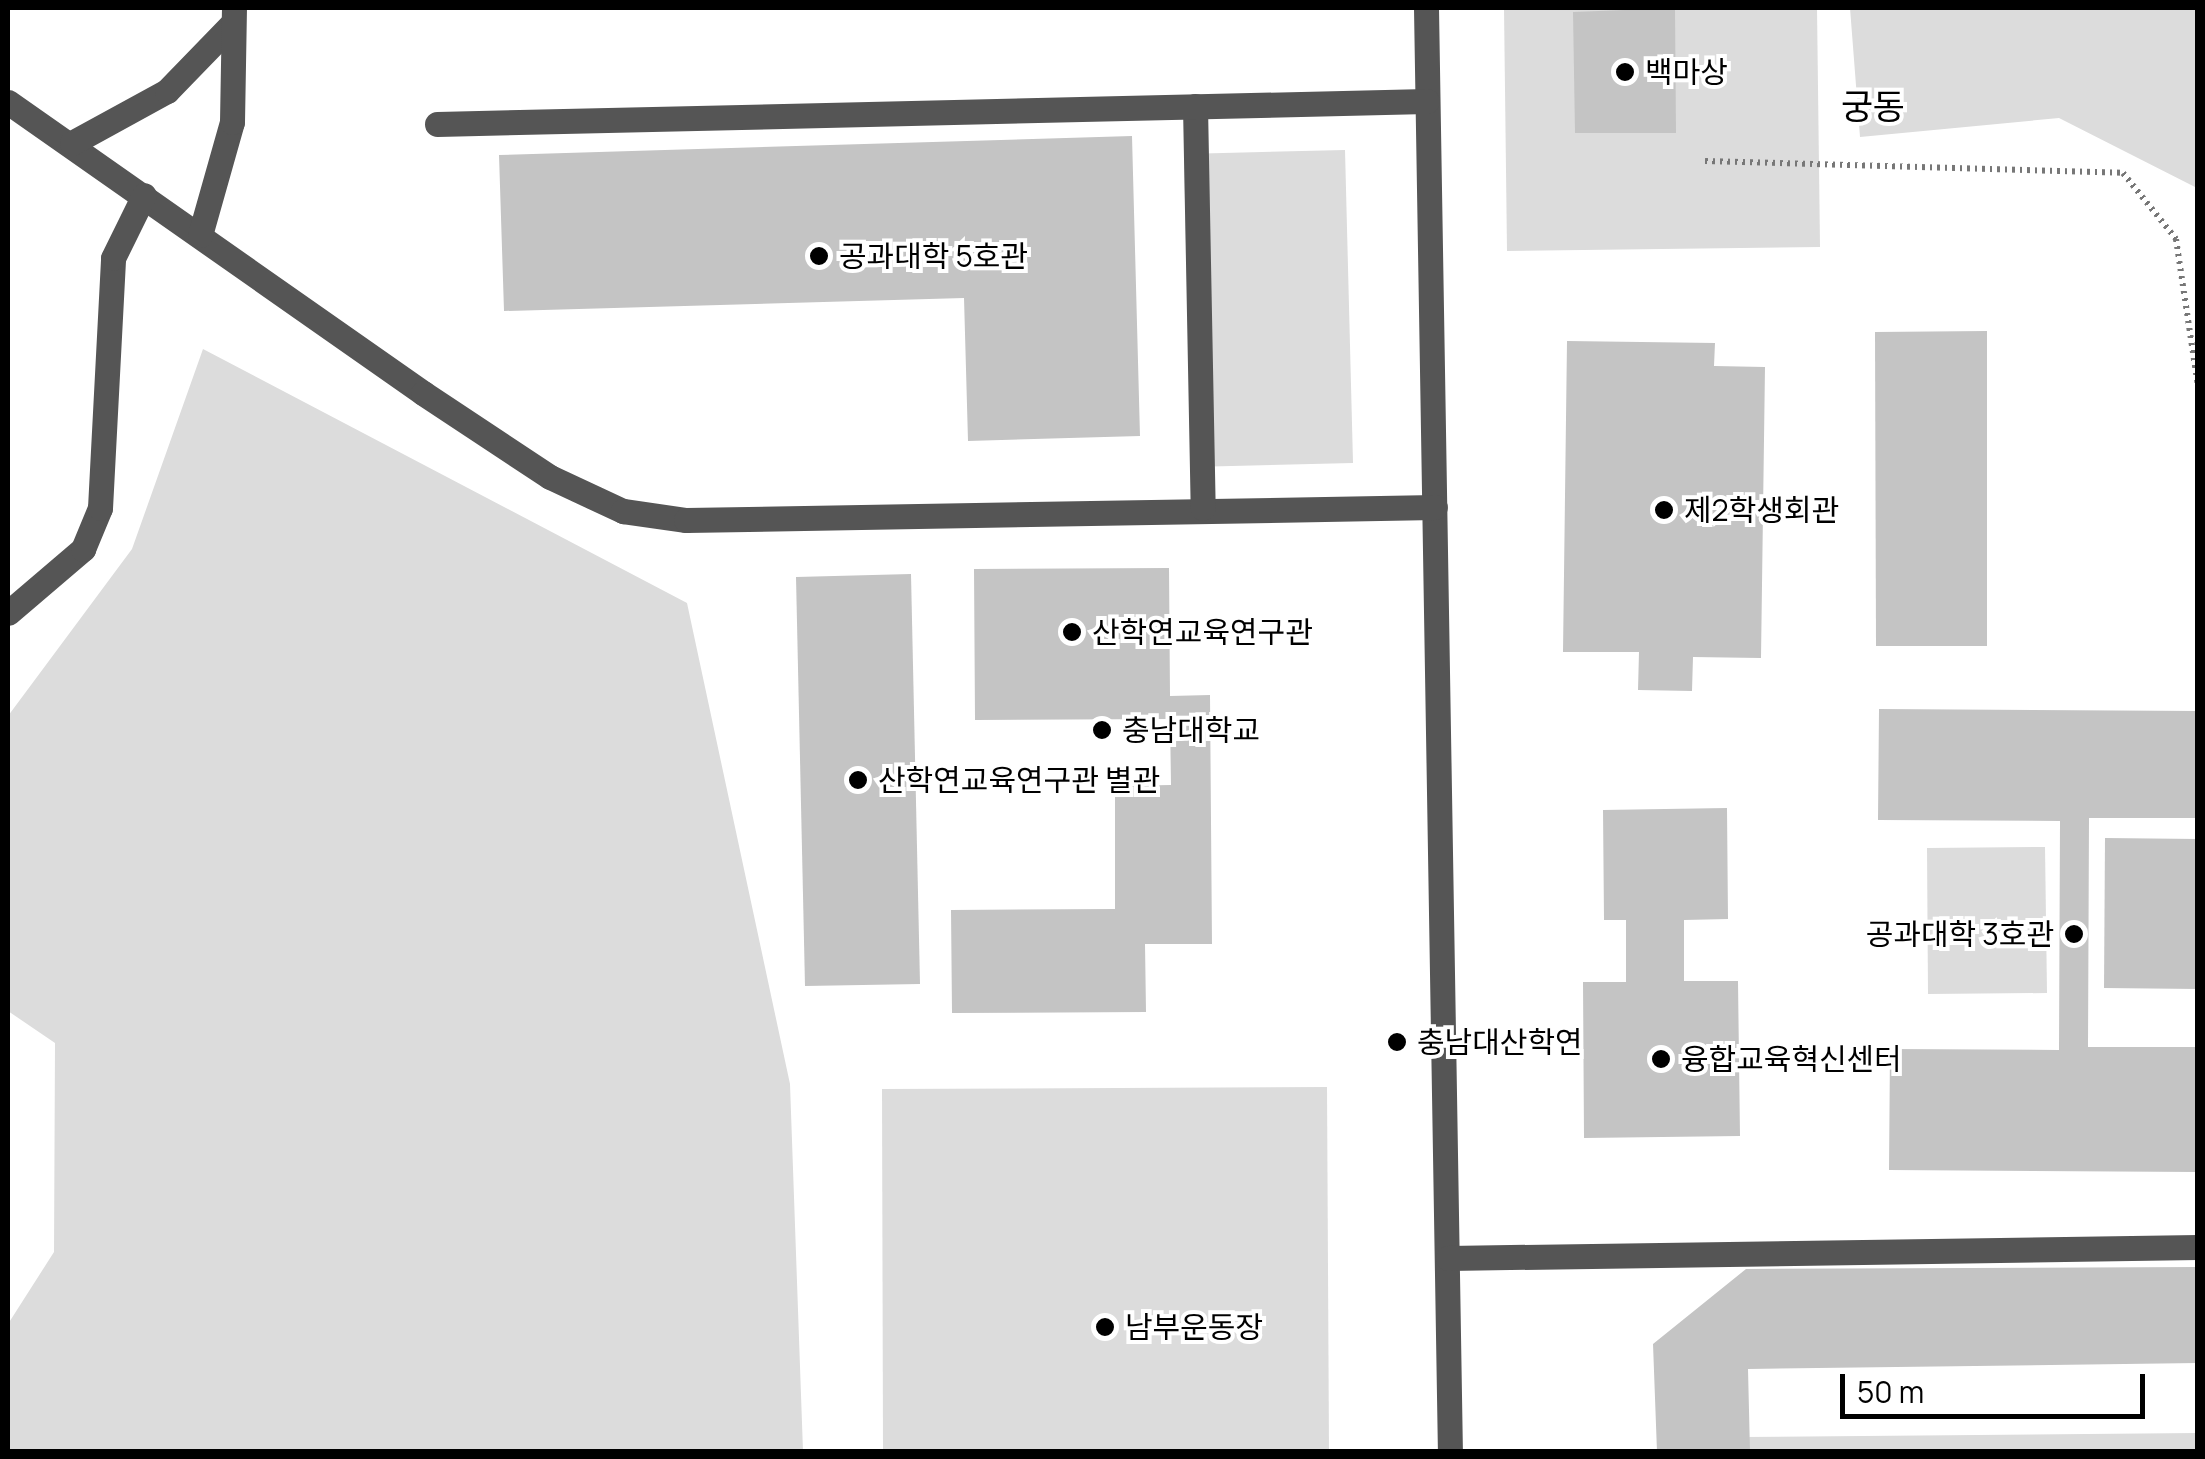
<!DOCTYPE html>
<meta charset="utf-8">
<style>
body{margin:0}
#map{position:relative;width:2205px;height:1459px;overflow:hidden;background:#fff;font-family:Manrope,"Noto Sans KR",sans-serif}
div>[style]{position:absolute}
.green>*{inset:0;background:#dcdcdc}
.building>*{inset:0;background:#c4c4c4}
.path>*{height:6px;margin-top:-3px;transform-origin:0;background:repeating-linear-gradient(90deg,#777 0 2.5px,transparent 0 7.5px)}
.minor>*{height:25px;margin:-12.5px;padding:0 12.5px;transform-origin:12.5px;border-radius:12.5px;background:#555}
.dots>*{width:28px;height:28px;translate:-50% -50%;box-sizing:border-box;border:5px solid #fff;border-radius:50%}
span{translate:-50% -50%;white-space:nowrap;text-align:center;line-height:1.15;-webkit-text-stroke:8px #fff;paint-order:stroke}
.poi-label{font-size:30px;color:#000}
.left{translate:0 -50%;text-align:left}
.right{translate:-100% -50%;text-align:right}
.quarter-label{font-size:35px;color:#000}
.frame{position:absolute;inset:0;border:10px solid #000;pointer-events:none}
.scale{position:absolute;left:1840px;top:1374px;width:305px;height:45px;box-sizing:border-box;border:5px solid #000;border-top:0;padding-left:12px;font-size:30px;line-height:35px;white-space:nowrap;color:#000;-webkit-text-stroke:8px #fff;paint-order:stroke}
</style>
<div id="map">
<div class="green">
<i style="clip-path:polygon(1504px 8px,1817px 8px,1820px 247px,1507px 251px)"></i>
<i style="clip-path:polygon(1850px 8px,2197px 8px,2197px 188px,2059px 118px,1860px 137px)"></i>
<i style="clip-path:polygon(1345px 150px,1353px 463px,1191px 467px,1184px 154px)"></i>
<i style="clip-path:polygon(203px 349px,687px 603px,790px 1084px,803px 1451px,8px 1451px,8px 1324px,54px 1252px,55px 1043px,8px 1011px,8px 716px,132px 549px)"></i>
<i style="clip-path:polygon(2045px 847px,2047px 993px,1928px 994px,1927px 848px)"></i>
<i style="clip-path:polygon(1327px 1087px,1329px 1451px,883px 1451px,882px 1089px)"></i>
<i style="clip-path:polygon(2197px 1433px,2198px 1451px,1743px 1452px,1743px 1437px)"></i>
</div>
<div class="building">
<i style="clip-path:polygon(1675px 8px,1676px 133px,1575px 133px,1573px 12px)"></i>
<i style="clip-path:polygon(1132px 136px,1140px 436px,968px 441px,964px 298px,504px 311px,499px 155px)"></i>
<i style="clip-path:polygon(1987px 331px,1987px 646px,1876px 646px,1875px 332px)"></i>
<i style="clip-path:polygon(1567px 341px,1715px 343px,1714px 366px,1765px 367px,1761px 658px,1693px 657px,1692px 691px,1638px 690px,1639px 652px,1563px 652px)"></i>
<i style="clip-path:polygon(1169px 568px,1170px 696px,1210px 695px,1212px 944px,1145px 944px,1146px 1012px,952px 1013px,951px 910px,1115px 909px,1115px 786px,1171px 785px,1170px 719px,975px 720px,974px 569px)"></i>
<i style="clip-path:polygon(911px 574px,920px 984px,805px 986px,796px 577px)"></i>
<i style="clip-path:polygon(1879px 709px,2198px 711px,2198px 818px,2089px 818px,2088px 1047px,2198px 1047px,2198px 1172px,1889px 1170px,1890px 1049px,2059px 1050px,2060px 821px,1878px 820px)"></i>
<i style="clip-path:polygon(1727px 808px,1728px 919px,1684px 920px,1684px 981px,1738px 981px,1740px 1136px,1584px 1138px,1583px 982px,1626px 982px,1626px 920px,1604px 920px,1603px 810px)"></i>
<i style="clip-path:polygon(2105px 838px,2198px 839px,2198px 989px,2104px 988px)"></i>
<i style="clip-path:polygon(2198px 1267px,2198px 1363px,1748px 1369px,1750px 1452px,1657px 1452px,1653px 1344px,1746px 1269px)"></i>
</div>
<div class="path">
<i style="left:1705px;top:161px;width:418px;rotate:1.6deg"></i>
<i style="left:2123px;top:173px;width:85px;rotate:51.2deg"></i>
<i style="left:2176px;top:239px;width:150px;rotate:81.5deg"></i>
</div>
<div class="minor">
<i style="left:1426px;top:8px;width:1444px;rotate:89.05deg"></i>
<i style="left:8px;top:102px;width:507px;rotate:35.04deg"></i>
<i style="left:423px;top:393px;width:152px;rotate:33.5deg"></i>
<i style="left:550px;top:477px;width:81px;rotate:25deg"></i>
<i style="left:623px;top:511px;width:64px;rotate:8.1deg"></i>
<i style="left:686px;top:520px;width:749px;rotate:-0.99deg"></i>
<i style="left:1195px;top:106px;width:402px;rotate:88.9deg"></i>
<i style="left:437px;top:124px;width:990px;rotate:-1.33deg"></i>
<i style="left:72px;top:143px;width:108px;rotate:-28.7deg"></i>
<i style="left:167px;top:91px;width:93px;rotate:-45.9deg"></i>
<i style="left:200px;top:235px;width:117px;rotate:-74.2deg"></i>
<i style="left:232px;top:122px;width:114px;rotate:-89deg"></i>
<i style="left:8px;top:613px;width:99px;rotate:-40.5deg"></i>
<i style="left:83px;top:549px;width:44px;rotate:-67.5deg"></i>
<i style="left:100px;top:508px;width:250px;rotate:-87deg"></i>
<i style="left:113px;top:258px;width:70px;rotate:-63.8deg"></i>
<i style="left:1448px;top:1258px;width:750px;rotate:-0.84deg"></i>
</div>
<div class="dots">
<i style="left:1625px;top:72px;background:#000"></i>
<i style="left:819px;top:256px;background:#000"></i>
<i style="left:1664px;top:510px;background:#000"></i>
<i style="left:1072px;top:632px;background:#000"></i>
<i style="left:1102px;top:730px;background:#000"></i>
<i style="left:858px;top:780px;background:#000"></i>
<i style="left:2074px;top:934px;background:#000"></i>
<i style="left:1397px;top:1042px;background:#000"></i>
<i style="left:1661px;top:1059px;background:#000"></i>
<i style="left:1105px;top:1327px;background:#000"></i>
</div>
<div class="poi-label">
<span class="left" style="left:1645px;top:72px">백마상</span>
<span class="left" style="left:839px;top:256px">공과대학 5호관</span>
<span class="left" style="left:1684px;top:510px">제2학생회관</span>
<span class="left" style="left:1092px;top:632px">산학연교육연구관</span>
<span class="left" style="left:1122px;top:730px">충남대학교</span>
<span class="left" style="left:878px;top:780px">산학연교육연구관 별관</span>
<span class="right" style="left:2054px;top:934px">공과대학 3호관</span>
<span class="left" style="left:1417px;top:1042px">충남대산학연</span>
<span class="left" style="left:1681px;top:1059px">융합교육혁신센터</span>
<span class="left" style="left:1125px;top:1327px">남부운동장</span>
</div>
<div class="quarter-label">
<span style="left:1873px;top:106px">궁동</span>
</div>
<div class="frame"></div>
<div class="scale">50 m</div>
</div>
